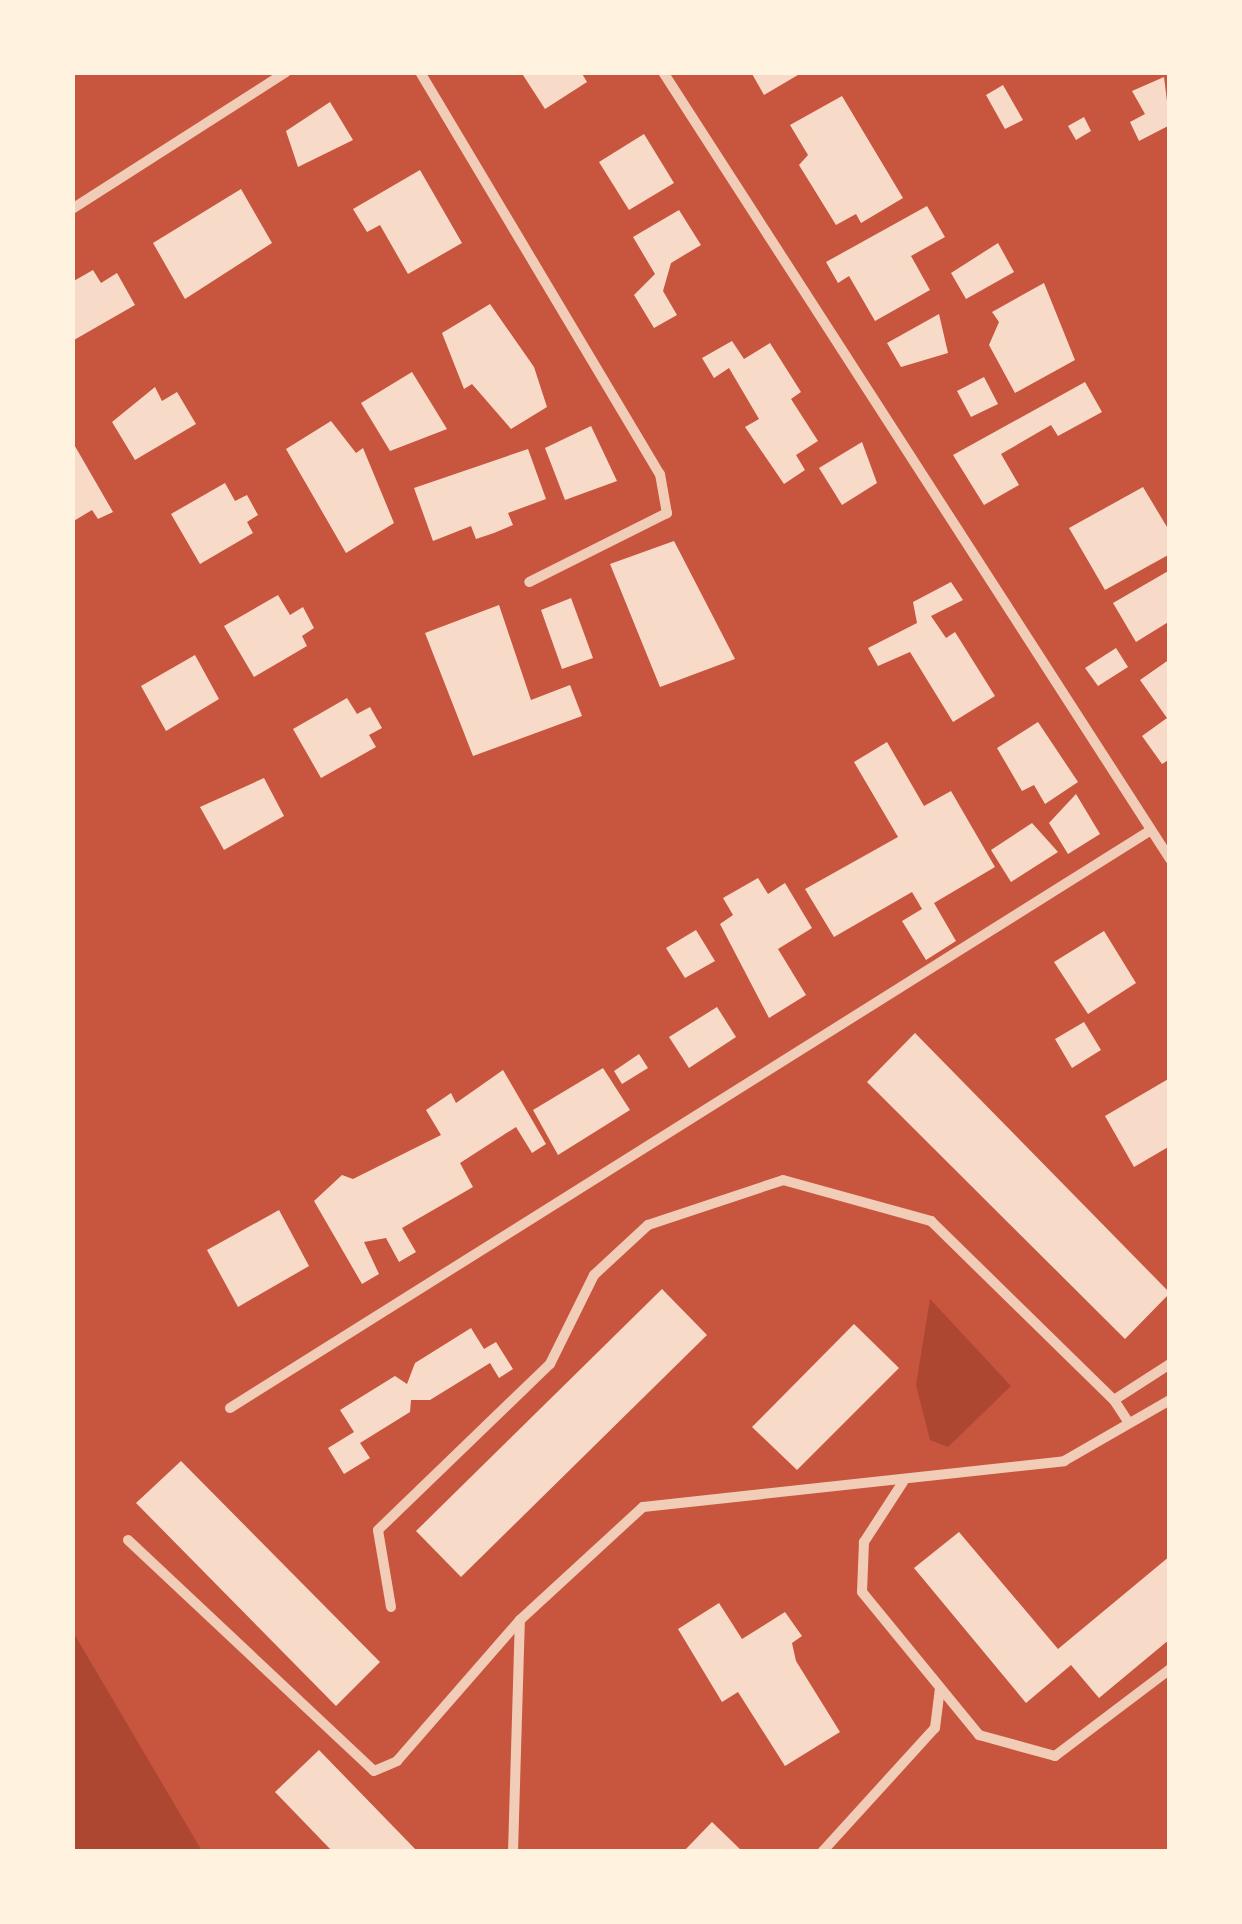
<!DOCTYPE html>
<style>
body{margin:0}
#map{position:relative;width:1242px;height:1924px;overflow:hidden;background:#c8553d;font-family:"Alegreya Sans",sans-serif}
div>[style]{position:absolute}
.green>*{inset:0;background:#ae4732}
.building>*{inset:0;background:#f7dbc8}
.minor>*{height:10px;margin:-5px;padding:0 5px;transform-origin:5px;border-radius:5px;background:#f1ccb7}
span{translate:-50% -50%;white-space:nowrap;text-align:center;line-height:1.15;-webkit-text-stroke:8px #fff3e0;paint-order:stroke}
.frame{position:absolute;inset:0;border:75px solid #fff3e0;pointer-events:none}
</style>
<div id="map">
<div class="green">
<i style="clip-path:polygon(930px 1299px,1011px 1386px,948px 1447px,930px 1440px,916px 1385px)"></i>
<i style="clip-path:polygon(73px 1632px,202px 1851px,73px 1851px)"></i>
</div>
<div class="building">
<i style="clip-path:polygon(521px 72px,581px 72px,587px 82px,545px 109px)"></i>
<i style="clip-path:polygon(751px 72px,803px 72px,764px 95px)"></i>
<i style="clip-path:polygon(1164px 77px,1170px 125px,1139px 141px,1130px 122px,1145px 114px,1132px 91px)"></i>
<i style="clip-path:polygon(1003px 85px,1023px 120px,1005px 129px,986px 95px)"></i>
<i style="clip-path:polygon(842px 96px,903px 198px,861px 223px,856px 214px,836px 225px,799px 165px,808px 155px,790px 125px)"></i>
<i style="clip-path:polygon(330px 102px,353px 140px,298px 167px,286px 131px)"></i>
<i style="clip-path:polygon(1084px 117px,1091px 131px,1076px 140px,1068px 126px)"></i>
<i style="clip-path:polygon(644px 134px,674px 183px,629px 210px,599px 162px)"></i>
<i style="clip-path:polygon(420px 170px,462px 243px,408px 274px,380px 225px,367px 232px,353px 209px)"></i>
<i style="clip-path:polygon(241px 189px,272px 243px,185px 299px,153px 243px)"></i>
<i style="clip-path:polygon(927px 206px,945px 237px,911px 256px,930px 290px,875px 321px,849px 276px,838px 283px,826px 262px)"></i>
<i style="clip-path:polygon(679px 210px,701px 245px,671px 263px,663px 291px,677px 315px,654px 328px,634px 295px,655px 274px,633px 237px)"></i>
<i style="clip-path:polygon(998px 243px,1014px 272px,966px 299px,951px 273px)"></i>
<i style="clip-path:polygon(93px 270px,101px 283px,117px 273px,135px 305px,74px 340px,72px 282px)"></i>
<i style="clip-path:polygon(1044px 283px,1075px 360px,1015px 393px,989px 345px,999px 322px,992px 312px)"></i>
<i style="clip-path:polygon(490px 304px,534px 367px,547px 407px,511px 429px,472px 384px,464px 389px,442px 333px)"></i>
<i style="clip-path:polygon(939px 314px,948px 353px,901px 367px,887px 343px)"></i>
<i style="clip-path:polygon(732px 341px,744px 359px,770px 343px,801px 392px,791px 399px,818px 441px,796px 455px,805px 470px,784px 484px,745px 427px,759px 419px,729px 368px,714px 378px,702px 358px)"></i>
<i style="clip-path:polygon(412px 372px,447px 429px,390px 451px,361px 403px)"></i>
<i style="clip-path:polygon(984px 377px,998px 404px,971px 417px,957px 391px)"></i>
<i style="clip-path:polygon(1085px 382px,1102px 412px,1058px 436px,1051px 425px,1001px 454px,1019px 485px,984px 505px,953px 455px)"></i>
<i style="clip-path:polygon(155px 387px,162px 401px,177px 392px,196px 424px,135px 460px,112px 422px)"></i>
<i style="clip-path:polygon(331px 421px,356px 453px,363px 448px,394px 523px,346px 553px,286px 449px)"></i>
<i style="clip-path:polygon(591px 426px,617px 481px,565px 500px,545px 448px)"></i>
<i style="clip-path:polygon(72px 441px,113px 512px,98px 519px,92px 510px,72px 522px)"></i>
<i style="clip-path:polygon(862px 442px,877px 483px,842px 505px,819px 468px)"></i>
<i style="clip-path:polygon(528px 449px,546px 499px,508px 513px,513px 525px,494px 533px,476px 539px,471px 526px,433px 541px,414px 488px)"></i>
<i style="clip-path:polygon(225px 483px,235px 501px,247px 495px,258px 515px,247px 522px,253px 533px,200px 564px,171px 514px)"></i>
<i style="clip-path:polygon(1143px 487px,1170px 532px,1170px 554px,1105px 590px,1069px 528px)"></i>
<i style="clip-path:polygon(674px 541px,735px 659px,660px 687px,610px 564px)"></i>
<i style="clip-path:polygon(1170px 570px,1170px 621px,1136px 642px,1113px 603px)"></i>
<i style="clip-path:polygon(951px 582px,963px 600px,931px 616px,946px 638px,955px 632px,995px 696px,953px 722px,910px 652px,878px 666px,868px 648px,917px 623px,913px 602px)"></i>
<i style="clip-path:polygon(278px 595px,290px 615px,303px 607px,314px 628px,302px 636px,307px 646px,254px 677px,224px 626px)"></i>
<i style="clip-path:polygon(571px 598px,593px 658px,562px 669px,541px 610px)"></i>
<i style="clip-path:polygon(499px 605px,531px 700px,570px 685px,582px 716px,473px 756px,425px 633px)"></i>
<i style="clip-path:polygon(1116px 648px,1128px 667px,1098px 686px,1085px 668px)"></i>
<i style="clip-path:polygon(195px 655px,219px 699px,166px 731px,141px 686px)"></i>
<i style="clip-path:polygon(1170px 659px,1170px 759px,1162px 764px,1142px 736px,1167px 718px,1140px 680px)"></i>
<i style="clip-path:polygon(347px 698px,357px 714px,370px 707px,382px 728px,369px 735px,376px 747px,321px 778px,293px 729px)"></i>
<i style="clip-path:polygon(1038px 722px,1078px 782px,1045px 804px,1034px 785px,1022px 791px,997px 748px)"></i>
<i style="clip-path:polygon(887px 742px,924px 806px,951px 791px,995px 867px,934px 903px,956px 941px,926px 960px,902px 921px,922px 909px,912px 892px,834px 937px,805px 889px,898px 837px,854px 762px)"></i>
<i style="clip-path:polygon(264px 778px,284px 816px,224px 850px,200px 807px)"></i>
<i style="clip-path:polygon(1076px 794px,1100px 834px,1068px 854px,1049px 823px)"></i>
<i style="clip-path:polygon(1032px 823px,1058px 852px,1011px 882px,991px 850px)"></i>
<i style="clip-path:polygon(758px 878px,768px 894px,785px 883px,812px 928px,778px 949px,806px 995px,769px 1018px,720px 924px,733px 915px,723px 898px)"></i>
<i style="clip-path:polygon(696px 930px,715px 961px,685px 978px,666px 948px)"></i>
<i style="clip-path:polygon(1104px 931px,1136px 983px,1088px 1014px,1054px 962px)"></i>
<i style="clip-path:polygon(717px 1007px,736px 1037px,689px 1068px,669px 1037px)"></i>
<i style="clip-path:polygon(1084px 1022px,1101px 1050px,1072px 1068px,1055px 1039px)"></i>
<i style="clip-path:polygon(915px 1033px,1170px 1293px,1125px 1339px,867px 1082px)"></i>
<i style="clip-path:polygon(639px 1054px,648px 1068px,622px 1084px,614px 1071px)"></i>
<i style="clip-path:polygon(603px 1068px,630px 1110px,558px 1155px,533px 1110px)"></i>
<i style="clip-path:polygon(503px 1070px,546px 1144px,532px 1153px,516px 1127px,460px 1163px,473px 1187px,402px 1228px,416px 1252px,399px 1262px,386px 1238px,364px 1242px,379px 1274px,362px 1284px,314px 1201px,342px 1175px,353px 1179px,441px 1135px,426px 1110px,451px 1093px,456px 1103px)"></i>
<i style="clip-path:polygon(1170px 1078px,1170px 1146px,1134px 1167px,1105px 1116px)"></i>
<i style="clip-path:polygon(279px 1210px,309px 1266px,238px 1307px,207px 1250px)"></i>
<i style="clip-path:polygon(662px 1289px,707px 1335px,461px 1577px,416px 1531px)"></i>
<i style="clip-path:polygon(854px 1324px,899px 1368px,797px 1470px,752px 1427px)"></i>
<i style="clip-path:polygon(471px 1328px,484px 1349px,496px 1342px,513px 1369px,499px 1378px,490px 1363px,430px 1400px,411px 1400px,410px 1412px,360px 1443px,370px 1458px,344px 1474px,328px 1448px,354px 1432px,340px 1410px,395px 1376px,407px 1384px,415px 1363px)"></i>
<i style="clip-path:polygon(181px 1461px,380px 1662px,336px 1706px,136px 1503px)"></i>
<i style="clip-path:polygon(959px 1532px,1058px 1649px,1170px 1556px,1170px 1639px,1099px 1698px,1071px 1665px,1026px 1703px,914px 1568px)"></i>
<i style="clip-path:polygon(719px 1603px,742px 1639px,785px 1612px,802px 1636px,792px 1643px,796px 1661px,840px 1732px,785px 1766px,738px 1692px,722px 1702px,678px 1629px)"></i>
<i style="clip-path:polygon(319px 1750px,418px 1852px,333px 1852px,275px 1792px)"></i>
<i style="clip-path:polygon(712px 1822px,743px 1852px,683px 1852px)"></i>
</div>
<div class="minor">
<i style="left:420px;top:72px;width:468px;rotate:59.2deg"></i>
<i style="left:660px;top:474px;width:40px;rotate:80deg"></i>
<i style="left:667px;top:513px;width:154px;rotate:153.4deg"></i>
<i style="left:663px;top:72px;width:936px;rotate:57.21deg"></i>
<i style="left:72px;top:209px;width:254px;rotate:-32.6deg"></i>
<i style="left:1114px;top:1400px;width:27px;rotate:57deg"></i>
<i style="left:230px;top:1408px;width:1087px;rotate:-32.11deg"></i>
<i style="left:903px;top:1482px;width:72px;rotate:123deg"></i>
<i style="left:864px;top:1542px;width:50px;rotate:92.3deg"></i>
<i style="left:862px;top:1592px;width:185px;rotate:50.7deg"></i>
<i style="left:979px;top:1735px;width:79px;rotate:15.4deg"></i>
<i style="left:1055px;top:1756px;width:144px;rotate:-37.1deg"></i>
<i style="left:128px;top:1540px;width:337px;rotate:43.2deg"></i>
<i style="left:374px;top:1771px;width:25px;rotate:-23deg"></i>
<i style="left:397px;top:1761px;width:186px;rotate:-48.9deg"></i>
<i style="left:391px;top:1607px;width:78px;rotate:-99.6deg"></i>
<i style="left:378px;top:1530px;width:239px;rotate:-44deg"></i>
<i style="left:550px;top:1364px;width:99px;rotate:-63.7deg"></i>
<i style="left:594px;top:1275px;width:74px;rotate:-42.8deg"></i>
<i style="left:648px;top:1225px;width:142px;rotate:-18.4deg"></i>
<i style="left:783px;top:1180px;width:154px;rotate:15.5deg"></i>
<i style="left:931px;top:1221px;width:256px;rotate:44.4deg"></i>
<i style="left:1114px;top:1400px;width:67px;rotate:-32.7deg"></i>
<i style="left:513px;top:1852px;width:232px;rotate:-88.3deg"></i>
<i style="left:520px;top:1620px;width:167px;rotate:-42.6deg"></i>
<i style="left:643px;top:1507px;width:424px;rotate:-6.2deg"></i>
<i style="left:1064px;top:1461px;width:122px;rotate:-29.9deg"></i>
<i style="left:822px;top:1852px;width:168px;rotate:-47.7deg"></i>
<i style="left:935px;top:1728px;width:40px;rotate:-82.9deg"></i>
</div>
<div class="frame"></div>
</div>
